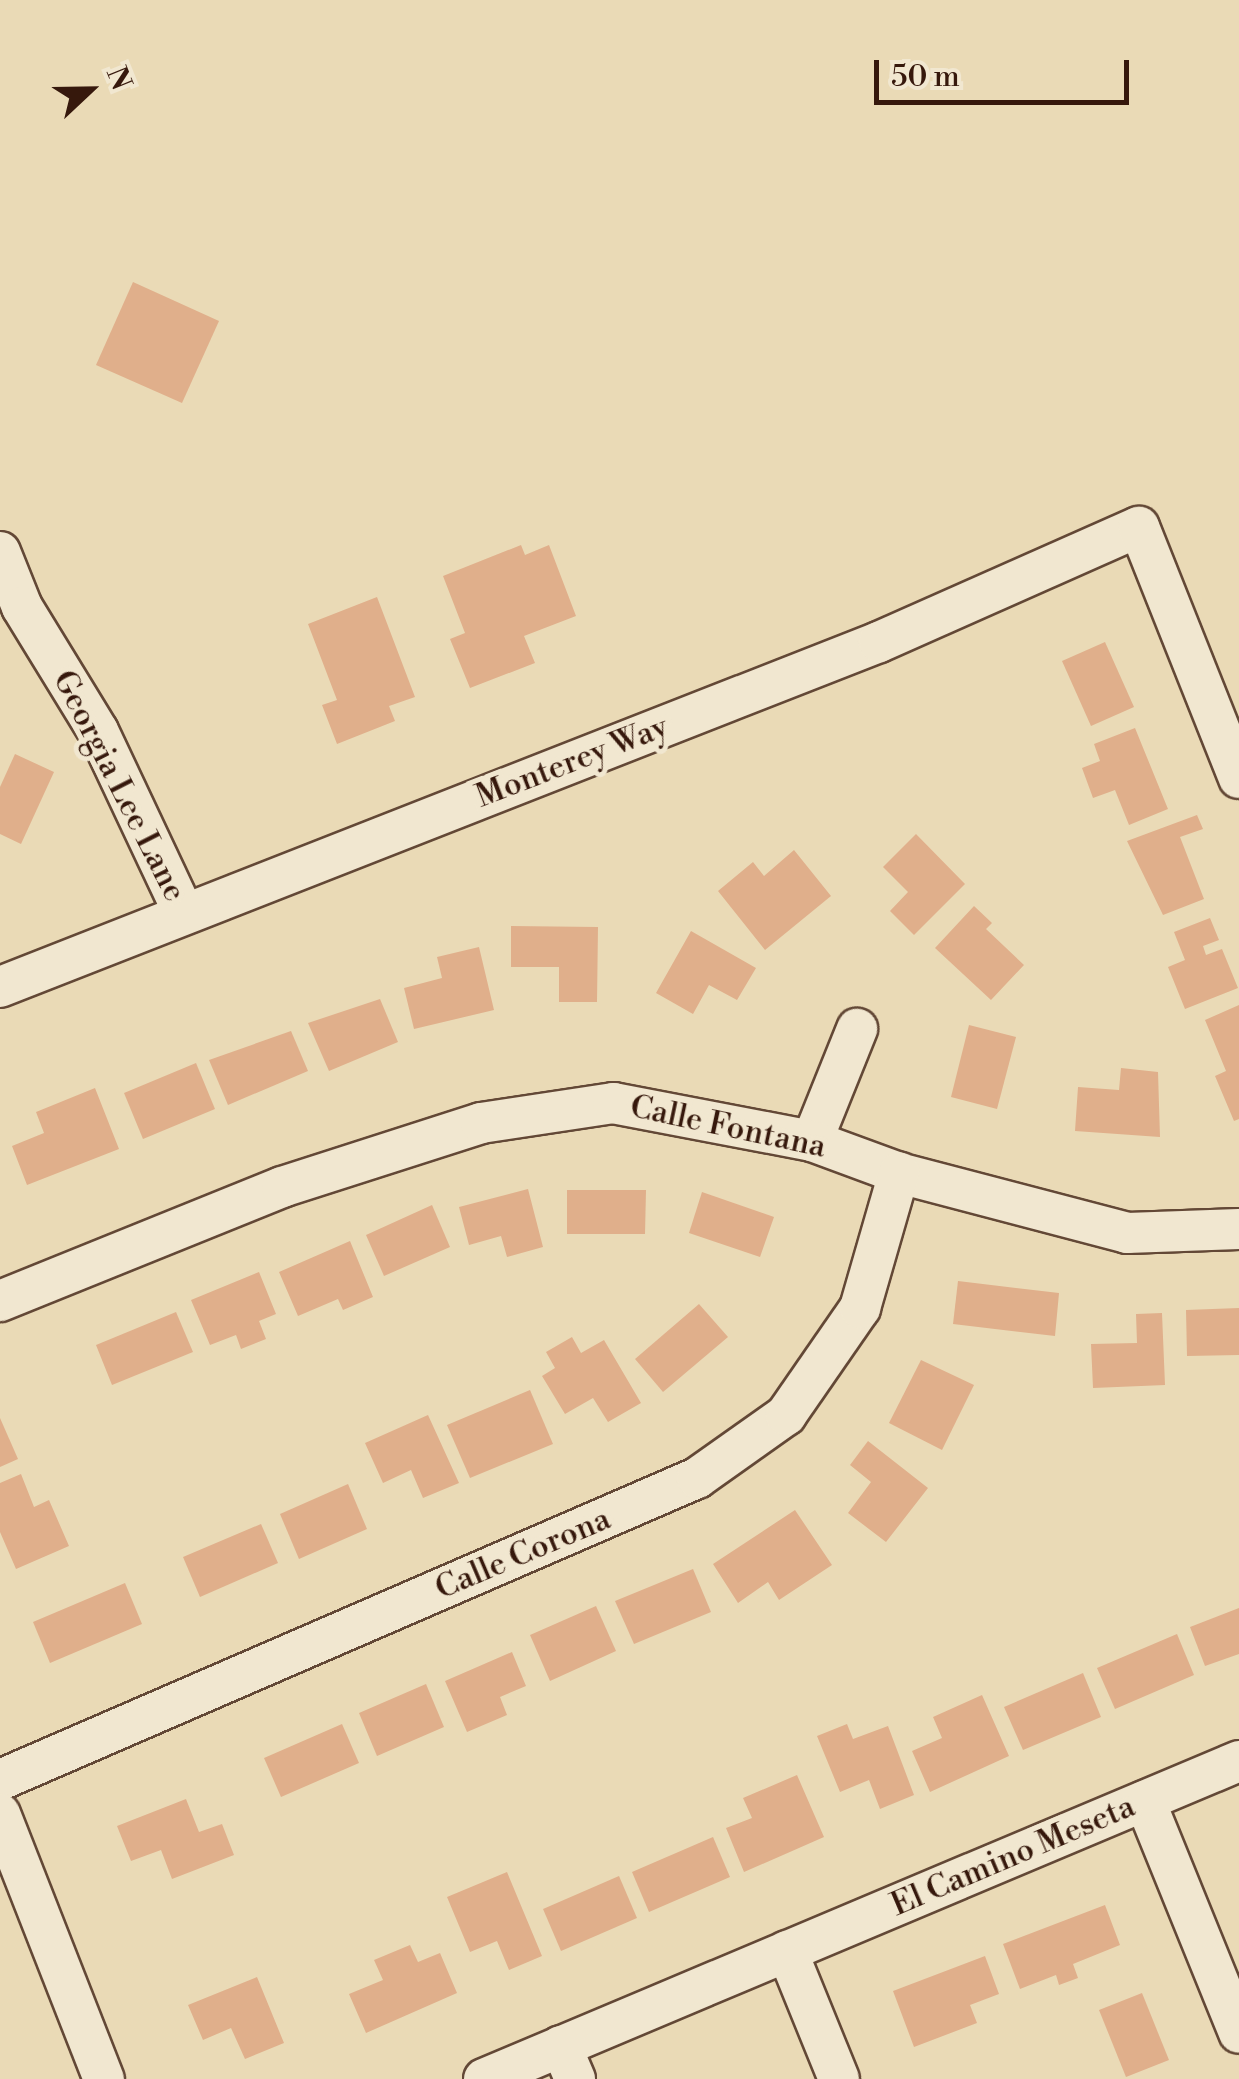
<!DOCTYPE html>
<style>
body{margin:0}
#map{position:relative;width:1239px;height:2079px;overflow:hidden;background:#eadab6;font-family:"Libre Bodoni",serif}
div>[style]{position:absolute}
.building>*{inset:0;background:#e0af8b}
.roads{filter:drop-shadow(2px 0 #634836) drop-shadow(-2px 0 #634836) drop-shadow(0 2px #634836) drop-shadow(0 -2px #634836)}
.street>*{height:40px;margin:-20px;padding:0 20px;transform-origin:20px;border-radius:20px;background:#f1e7d0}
span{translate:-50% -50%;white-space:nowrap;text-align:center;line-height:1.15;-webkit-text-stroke:10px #f1e7d0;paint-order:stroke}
.street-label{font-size:32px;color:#36180c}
.north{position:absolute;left:40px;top:40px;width:100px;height:100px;-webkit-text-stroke:8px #f1e7d0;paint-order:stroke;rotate:68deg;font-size:28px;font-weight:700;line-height:40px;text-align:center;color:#36180c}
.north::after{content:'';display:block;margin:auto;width:35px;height:45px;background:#36180c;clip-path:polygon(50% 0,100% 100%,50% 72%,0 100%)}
.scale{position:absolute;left:874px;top:60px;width:255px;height:45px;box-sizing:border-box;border:5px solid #36180c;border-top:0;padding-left:12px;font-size:30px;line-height:35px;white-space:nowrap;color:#36180c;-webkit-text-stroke:8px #f1e7d0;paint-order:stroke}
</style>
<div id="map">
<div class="building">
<i style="clip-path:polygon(133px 282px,219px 321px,182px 403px,96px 365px)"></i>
<i style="clip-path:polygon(521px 545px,525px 555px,549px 545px,576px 616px,524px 636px,535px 663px,470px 688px,450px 639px,465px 633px,443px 576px)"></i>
<i style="clip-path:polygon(377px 597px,415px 697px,389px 706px,395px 721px,337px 744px,322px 705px,337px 700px,308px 624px)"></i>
<i style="clip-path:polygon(1105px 642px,1134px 707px,1091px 726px,1062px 661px)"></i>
<i style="clip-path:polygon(1135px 728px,1168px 809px,1129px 825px,1115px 790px,1093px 798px,1082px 768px,1100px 761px,1094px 744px)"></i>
<i style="clip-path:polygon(15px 754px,54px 772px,21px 844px,0 834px,0 787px)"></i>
<i style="clip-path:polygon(1197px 815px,1203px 829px,1180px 837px,1204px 899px,1163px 915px,1127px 841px)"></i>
<i style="clip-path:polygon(916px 834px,965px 884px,914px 935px,890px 911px,908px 892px,883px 867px)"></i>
<i style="clip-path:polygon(794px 850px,831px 896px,765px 950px,718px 891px,753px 862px,764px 876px)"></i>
<i style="clip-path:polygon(974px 906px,992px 923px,986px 929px,1024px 965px,991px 1000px,935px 948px)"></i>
<i style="clip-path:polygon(1210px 918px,1219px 940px,1203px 946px,1206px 955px,1222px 949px,1238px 988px,1185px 1009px,1168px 967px,1185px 960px,1174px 932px)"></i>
<i style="clip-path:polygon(511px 926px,598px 927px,597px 1002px,559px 1002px,559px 967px,511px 967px)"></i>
<i style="clip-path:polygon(691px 931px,756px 968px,737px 1000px,709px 985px,693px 1014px,656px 993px)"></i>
<i style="clip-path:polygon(479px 947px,494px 1010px,414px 1029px,404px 988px,442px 978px,437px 957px)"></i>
<i style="clip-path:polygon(380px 999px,398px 1042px,329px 1071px,308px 1023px)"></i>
<i style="clip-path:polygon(1239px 1005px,1239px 1119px,1234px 1121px,1215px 1076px,1226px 1071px,1205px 1020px)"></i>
<i style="clip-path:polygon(969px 1025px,1016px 1037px,997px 1109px,951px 1097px)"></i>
<i style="clip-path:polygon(291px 1031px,308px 1071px,228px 1105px,209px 1060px)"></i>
<i style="clip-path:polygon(196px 1063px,215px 1109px,143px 1139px,124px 1093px)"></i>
<i style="clip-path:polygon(1121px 1068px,1158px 1072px,1160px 1137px,1075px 1131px,1078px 1087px,1119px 1090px)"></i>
<i style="clip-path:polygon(95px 1088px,119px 1149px,27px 1185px,12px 1146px,44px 1133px,36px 1112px)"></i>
<i style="clip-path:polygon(528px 1189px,543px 1247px,507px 1257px,501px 1236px,469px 1245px,459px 1207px)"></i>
<i style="clip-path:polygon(567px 1190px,646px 1190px,645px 1234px,567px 1234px)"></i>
<i style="clip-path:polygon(702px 1192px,774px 1217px,760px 1257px,689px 1233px)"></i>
<i style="clip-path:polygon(432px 1205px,450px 1247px,384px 1276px,366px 1235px)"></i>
<i style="clip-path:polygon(350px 1241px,373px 1297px,343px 1310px,338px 1299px,298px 1316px,279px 1272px)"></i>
<i style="clip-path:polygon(259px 1272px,276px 1314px,259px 1321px,266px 1339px,241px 1349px,236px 1335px,210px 1345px,191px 1300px)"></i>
<i style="clip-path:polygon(958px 1281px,1059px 1293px,1055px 1336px,953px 1324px)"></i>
<i style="clip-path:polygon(699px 1304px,728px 1337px,663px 1392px,635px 1359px)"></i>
<i style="clip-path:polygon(1239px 1308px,1239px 1355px,1187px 1356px,1186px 1310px)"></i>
<i style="clip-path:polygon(176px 1312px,193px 1352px,112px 1385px,96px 1345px)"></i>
<i style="clip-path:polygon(1162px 1313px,1165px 1385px,1093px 1388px,1091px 1344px,1137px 1343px,1136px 1314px)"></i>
<i style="clip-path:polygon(572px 1337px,581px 1353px,604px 1340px,641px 1403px,608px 1422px,593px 1398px,565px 1414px,542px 1376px,555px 1368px,546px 1352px)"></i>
<i style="clip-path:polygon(921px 1360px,974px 1385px,942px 1450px,889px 1423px)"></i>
<i style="clip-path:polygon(530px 1390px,553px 1444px,470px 1478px,447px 1425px)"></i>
<i style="clip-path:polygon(428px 1415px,459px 1483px,423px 1498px,411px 1470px,383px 1483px,365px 1443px)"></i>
<i style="clip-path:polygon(0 1418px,18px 1459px,0 1467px)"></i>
<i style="clip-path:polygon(868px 1441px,928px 1488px,886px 1542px,848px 1513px,871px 1482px,850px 1465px)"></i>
<i style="clip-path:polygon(21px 1474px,34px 1507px,49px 1500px,69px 1546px,16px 1569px,0 1532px,0 1483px)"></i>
<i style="clip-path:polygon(348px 1484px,367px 1529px,299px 1559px,280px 1514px)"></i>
<i style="clip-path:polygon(795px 1510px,832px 1565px,779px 1600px,768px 1582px,738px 1603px,713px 1564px)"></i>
<i style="clip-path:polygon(261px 1524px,278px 1563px,200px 1597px,183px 1557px)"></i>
<i style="clip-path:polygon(693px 1569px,711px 1612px,634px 1644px,615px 1601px)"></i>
<i style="clip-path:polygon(125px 1583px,142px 1624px,50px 1663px,33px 1622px)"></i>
<i style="clip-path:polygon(596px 1606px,616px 1651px,550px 1681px,530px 1635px)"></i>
<i style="clip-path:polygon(1239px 1608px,1239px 1654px,1205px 1666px,1190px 1627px)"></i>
<i style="clip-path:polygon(1177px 1634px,1194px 1675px,1115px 1709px,1097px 1668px)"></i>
<i style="clip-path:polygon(512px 1652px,526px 1686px,500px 1697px,507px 1715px,467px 1732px,445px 1681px)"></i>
<i style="clip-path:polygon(1083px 1673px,1101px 1717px,1023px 1750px,1004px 1707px)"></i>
<i style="clip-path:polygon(426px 1684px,444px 1727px,377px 1756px,359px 1713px)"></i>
<i style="clip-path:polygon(982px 1695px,1009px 1756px,930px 1792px,912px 1751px,942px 1738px,933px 1717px)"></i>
<i style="clip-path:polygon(342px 1724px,359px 1763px,281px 1797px,264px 1758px)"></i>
<i style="clip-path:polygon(847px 1724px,853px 1739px,888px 1726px,914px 1795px,880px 1809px,869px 1780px,840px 1792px,817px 1736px)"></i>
<i style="clip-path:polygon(797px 1775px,824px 1837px,744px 1872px,726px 1828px,752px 1818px,743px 1798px)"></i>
<i style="clip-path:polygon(186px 1799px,199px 1832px,222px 1824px,234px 1855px,172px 1879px,161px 1850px,131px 1861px,117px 1826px)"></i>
<i style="clip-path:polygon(713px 1837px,730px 1877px,649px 1912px,632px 1872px)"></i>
<i style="clip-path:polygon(507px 1872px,542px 1956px,509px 1970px,497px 1941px,470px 1952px,447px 1897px)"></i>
<i style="clip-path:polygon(619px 1876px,637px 1918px,561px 1951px,543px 1909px)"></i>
<i style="clip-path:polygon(1105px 1905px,1120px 1945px,1073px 1964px,1078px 1978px,1059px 1985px,1056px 1975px,1020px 1989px,1003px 1944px)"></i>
<i style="clip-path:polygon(410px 1945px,418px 1962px,440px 1953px,457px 1993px,366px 2033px,349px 1994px,383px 1980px,374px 1960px)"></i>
<i style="clip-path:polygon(985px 1956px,999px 1994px,970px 2005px,977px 2023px,914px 2047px,893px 1991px)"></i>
<i style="clip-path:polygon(257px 1977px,284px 2043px,245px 2059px,231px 2028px,203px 2040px,188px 2005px)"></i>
<i style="clip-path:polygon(1142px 1993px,1169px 2060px,1126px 2077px,1099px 2010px)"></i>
</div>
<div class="roads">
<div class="street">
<i style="left:0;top:552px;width:59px;rotate:68.2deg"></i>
<i style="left:22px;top:607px;width:145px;rotate:58.5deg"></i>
<i style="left:98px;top:731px;width:202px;rotate:64.8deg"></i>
<i style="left:0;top:987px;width:944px;rotate:-21.43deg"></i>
<i style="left:879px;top:642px;width:284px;rotate:-23.9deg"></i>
<i style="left:1139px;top:527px;width:270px;rotate:68.3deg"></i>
<i style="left:812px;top:1141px;width:121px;rotate:-68.1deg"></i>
<i style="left:0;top:1301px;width:304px;rotate:-22deg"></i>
<i style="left:282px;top:1187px;width:209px;rotate:-17.8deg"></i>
<i style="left:481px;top:1123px;width:134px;rotate:-8.6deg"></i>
<i style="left:613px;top:1103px;width:203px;rotate:10.8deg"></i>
<i style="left:812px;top:1141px;width:93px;rotate:20.2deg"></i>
<i style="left:899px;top:1173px;width:236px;rotate:14.7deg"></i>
<i style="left:1127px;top:1233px;width:112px;rotate:-2deg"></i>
<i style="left:0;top:1780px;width:760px;rotate:-23.43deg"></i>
<i style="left:697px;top:1478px;width:109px;rotate:-35.3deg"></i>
<i style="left:786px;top:1415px;width:130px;rotate:-55.3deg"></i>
<i style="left:860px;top:1308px;width:141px;rotate:-73.9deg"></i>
<i style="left:1145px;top:1801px;width:250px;rotate:67.9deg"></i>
<i style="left:0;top:1814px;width:285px;rotate:68.6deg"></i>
<i style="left:787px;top:1951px;width:138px;rotate:67.9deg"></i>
<i style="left:561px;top:2046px;width:36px;rotate:67deg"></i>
<i style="left:484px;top:2079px;width:819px;rotate:-22.84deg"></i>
</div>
</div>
<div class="street-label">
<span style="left:572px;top:762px;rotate:-21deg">Monterey Way</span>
<span style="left:119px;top:786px;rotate:63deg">Georgia Lee Lane</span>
<span style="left:728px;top:1127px;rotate:12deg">Calle Fontana</span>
<span style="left:523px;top:1554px;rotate:-23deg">Calle Corona</span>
<span style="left:1013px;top:1856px;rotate:-23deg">El Camino Meseta</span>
</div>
<div class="north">N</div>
<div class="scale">50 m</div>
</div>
